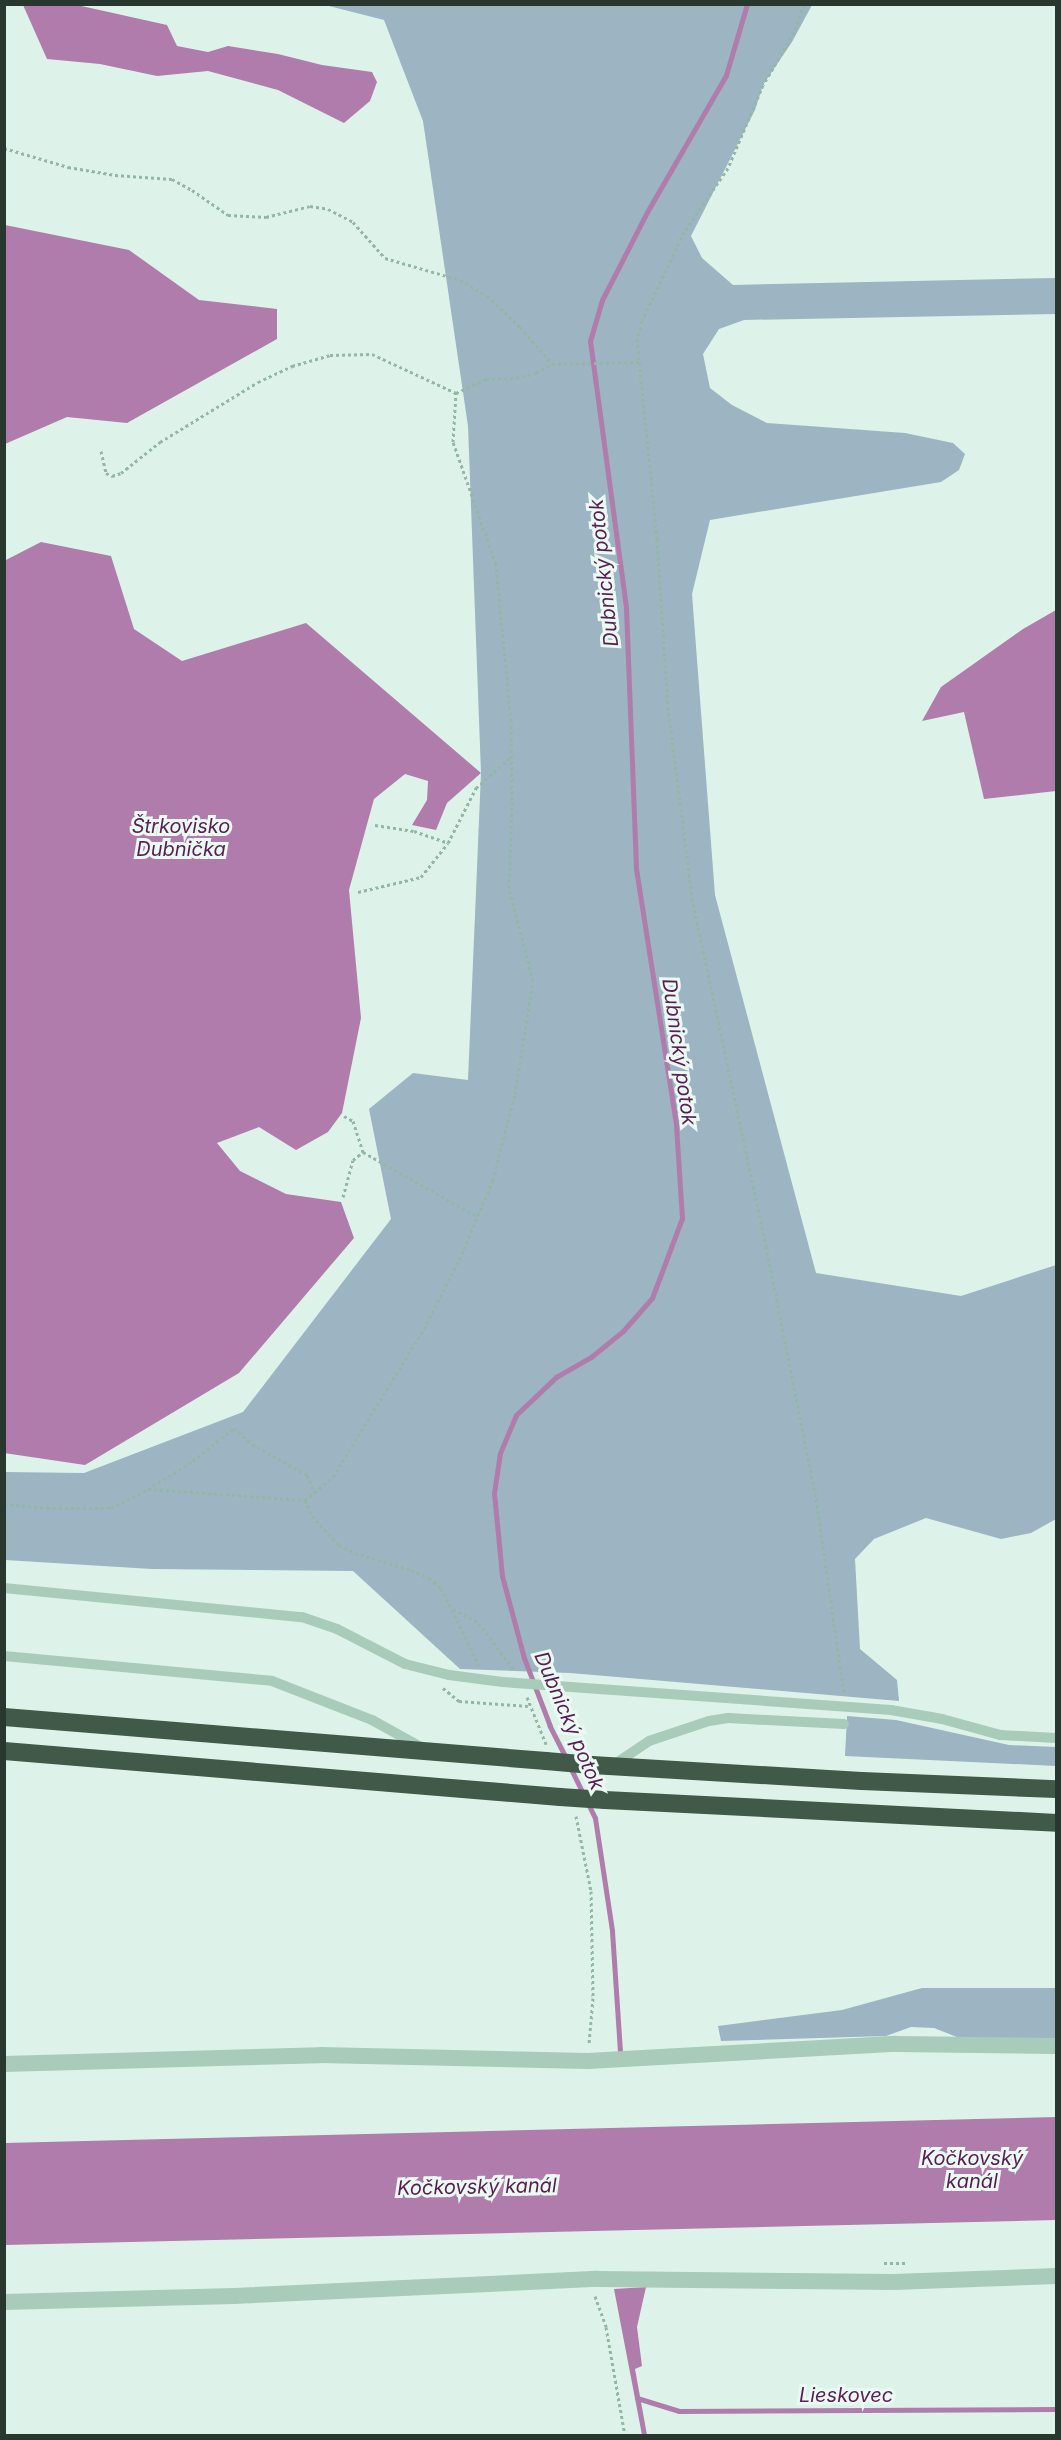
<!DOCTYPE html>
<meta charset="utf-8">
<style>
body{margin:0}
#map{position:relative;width:1061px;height:2440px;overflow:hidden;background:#ddf3e9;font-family:Inter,sans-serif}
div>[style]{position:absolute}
.green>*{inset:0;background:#9db4c2}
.water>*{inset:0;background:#b07cac}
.stream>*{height:5px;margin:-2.5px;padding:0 2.5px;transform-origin:2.5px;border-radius:2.5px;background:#b07cac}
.path>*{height:3px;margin-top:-1.5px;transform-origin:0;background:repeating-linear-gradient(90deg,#93b7a4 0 3px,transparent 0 6px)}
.service>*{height:10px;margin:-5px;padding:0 5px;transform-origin:5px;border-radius:5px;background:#a9cbba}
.minor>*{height:16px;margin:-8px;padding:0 8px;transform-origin:8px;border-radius:8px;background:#a9cbba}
.motorway>*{height:18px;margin:-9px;padding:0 9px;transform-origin:9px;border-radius:9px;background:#405948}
.service-bridge>*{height:10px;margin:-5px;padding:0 5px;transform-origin:5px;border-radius:5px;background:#a9cbba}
.motorway-bridge>*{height:18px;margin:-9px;padding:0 9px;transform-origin:9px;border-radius:9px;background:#405948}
span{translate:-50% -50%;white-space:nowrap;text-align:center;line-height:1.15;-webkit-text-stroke:6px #eafaf3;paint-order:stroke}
.water-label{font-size:20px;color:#5a1e54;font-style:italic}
.frame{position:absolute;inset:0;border:6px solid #29382e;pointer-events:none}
</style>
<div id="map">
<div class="green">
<i style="clip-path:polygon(325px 5px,812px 5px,792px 42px,763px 85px,755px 110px,691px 236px,702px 258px,733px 285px,1056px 278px,1056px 314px,744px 320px,719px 329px,703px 354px,710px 388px,732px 405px,767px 423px,905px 433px,953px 443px,965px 454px,959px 470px,941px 482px,710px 520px,692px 594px,715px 895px,816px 1273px,961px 1296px,1056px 1265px,1056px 1519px,1031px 1533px,1001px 1539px,926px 1518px,874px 1539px,855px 1559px,860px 1649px,897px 1680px,899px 1701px,570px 1673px,460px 1669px,353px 1571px,152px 1569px,5px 1560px,5px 1472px,84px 1473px,243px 1412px,391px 1219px,369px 1109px,413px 1073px,468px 1080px,481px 773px,468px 426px,423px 121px,384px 20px)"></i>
<i style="clip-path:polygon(847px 1716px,896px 1720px,1009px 1745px,1056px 1747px,1056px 1766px,845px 1756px)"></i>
<i style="clip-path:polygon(922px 1988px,1056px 1988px,1056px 2038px,962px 2039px,934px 2028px,911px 2027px,886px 2036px,721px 2041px,718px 2026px,842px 2010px)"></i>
</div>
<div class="water">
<i style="clip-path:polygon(23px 5px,77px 5px,167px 25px,177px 46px,208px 52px,228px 46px,278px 54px,322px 65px,372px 72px,377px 82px,370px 101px,344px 123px,278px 90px,208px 71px,157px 76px,100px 64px,47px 59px)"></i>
<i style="clip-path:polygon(5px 225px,129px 250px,199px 300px,277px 309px,277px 339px,127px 423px,67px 417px,5px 444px)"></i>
<i style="clip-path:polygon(41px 542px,111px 556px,134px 629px,182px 661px,306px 623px,481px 773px,447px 803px,436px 830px,412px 825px,427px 800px,428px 781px,405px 774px,374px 799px,349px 890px,361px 1018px,342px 1113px,328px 1132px,296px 1150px,259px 1127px,217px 1143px,240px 1171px,286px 1194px,341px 1202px,354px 1238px,239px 1373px,85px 1465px,4px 1453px,4px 561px)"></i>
<i style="clip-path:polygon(1056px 610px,1056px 791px,984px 799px,964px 712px,922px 721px,941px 687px,1023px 629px)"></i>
<i style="clip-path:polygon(1056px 2117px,1056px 2220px,5px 2245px,5px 2143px)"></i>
<i style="clip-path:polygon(646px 2287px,637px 2327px,642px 2366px,635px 2369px,647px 2435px,642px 2435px,614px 2289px)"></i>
</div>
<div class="stream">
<i style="left:566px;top:1758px;width:36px;rotate:-117deg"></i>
<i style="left:550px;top:1726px;width:73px;rotate:-110.9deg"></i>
<i style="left:524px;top:1658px;width:85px;rotate:-105deg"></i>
<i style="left:502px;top:1576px;width:83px;rotate:-95.5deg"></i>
<i style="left:494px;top:1493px;width:40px;rotate:-81.5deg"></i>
<i style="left:500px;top:1453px;width:41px;rotate:-67.2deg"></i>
<i style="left:516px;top:1415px;width:55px;rotate:-43.5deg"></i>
<i style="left:556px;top:1377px;width:40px;rotate:-29.7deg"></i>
<i style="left:591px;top:1357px;width:41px;rotate:-39.1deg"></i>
<i style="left:623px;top:1331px;width:44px;rotate:-48.7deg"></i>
<i style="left:652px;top:1298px;width:85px;rotate:-69.4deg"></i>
<i style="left:682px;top:1218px;width:94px;rotate:-93.7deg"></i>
<i style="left:676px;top:1124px;width:259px;rotate:-98.9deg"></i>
<i style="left:636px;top:868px;width:261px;rotate:-92.2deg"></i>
<i style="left:626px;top:607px;width:268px;rotate:-97.7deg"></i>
<i style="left:590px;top:341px;width:43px;rotate:-73.7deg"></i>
<i style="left:602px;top:300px;width:99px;rotate:-62.9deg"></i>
<i style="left:647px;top:212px;width:158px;rotate:-60deg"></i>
<i style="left:726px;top:75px;width:74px;rotate:-73.5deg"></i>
<i style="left:570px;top:1767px;width:57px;rotate:63.9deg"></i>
<i style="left:595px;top:1818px;width:114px;rotate:81.4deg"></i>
<i style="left:612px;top:1931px;width:120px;rotate:86.2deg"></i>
<i style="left:637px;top:2398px;width:44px;rotate:17.2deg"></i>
<i style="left:679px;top:2411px;width:377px;rotate:-0.3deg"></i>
</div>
<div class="path">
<i style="left:804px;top:4px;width:30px;rotate:110deg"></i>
<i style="left:794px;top:32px;width:61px;rotate:120.3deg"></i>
<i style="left:763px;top:85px;width:90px;rotate:112.9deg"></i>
<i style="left:728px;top:168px;width:78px;rotate:124.5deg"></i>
<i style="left:684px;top:232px;width:98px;rotate:115.3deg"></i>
<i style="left:642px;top:321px;width:19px;rotate:106deg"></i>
<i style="left:637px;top:339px;width:201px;rotate:84.3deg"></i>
<i style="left:657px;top:539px;width:168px;rotate:86.3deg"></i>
<i style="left:668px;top:707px;width:193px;rotate:82.8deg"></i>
<i style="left:692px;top:898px;width:356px;rotate:78deg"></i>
<i style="left:766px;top:1246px;width:258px;rotate:78.8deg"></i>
<i style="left:816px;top:1499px;width:196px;rotate:81.8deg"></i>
<i style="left:4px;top:148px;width:67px;rotate:16.5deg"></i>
<i style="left:68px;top:167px;width:48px;rotate:9.7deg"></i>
<i style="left:115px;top:175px;width:57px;rotate:4deg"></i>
<i style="left:172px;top:179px;width:23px;rotate:29deg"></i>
<i style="left:192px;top:190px;width:44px;rotate:34.8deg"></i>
<i style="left:228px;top:215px;width:38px;rotate:3deg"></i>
<i style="left:266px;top:217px;width:45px;rotate:-14deg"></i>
<i style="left:310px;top:206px;width:18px;rotate:9deg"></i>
<i style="left:328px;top:209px;width:28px;rotate:27deg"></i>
<i style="left:353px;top:222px;width:48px;rotate:48.4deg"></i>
<i style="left:385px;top:258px;width:78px;rotate:16.3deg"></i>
<i style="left:460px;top:280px;width:31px;rotate:31deg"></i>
<i style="left:487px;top:296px;width:45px;rotate:43.2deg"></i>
<i style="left:520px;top:327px;width:49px;rotate:49.1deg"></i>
<i style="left:552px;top:364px;width:87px;rotate:-1.3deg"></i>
<i style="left:101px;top:451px;width:23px;rotate:77deg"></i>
<i style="left:106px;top:473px;width:7px;rotate:27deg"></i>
<i style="left:112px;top:476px;width:9px;rotate:-18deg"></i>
<i style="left:121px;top:473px;width:50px;rotate:-38.5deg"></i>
<i style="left:160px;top:442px;width:115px;rotate:-31.5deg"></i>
<i style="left:258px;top:382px;width:38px;rotate:-25deg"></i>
<i style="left:292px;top:366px;width:40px;rotate:-16deg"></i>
<i style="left:330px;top:355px;width:42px;rotate:-1.4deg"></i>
<i style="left:372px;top:354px;width:93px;rotate:24.9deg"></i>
<i style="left:456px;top:393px;width:33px;rotate:-25deg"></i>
<i style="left:486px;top:379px;width:30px;rotate:-2deg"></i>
<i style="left:516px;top:378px;width:21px;rotate:-14deg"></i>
<i style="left:536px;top:373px;width:18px;rotate:-29deg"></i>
<i style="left:375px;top:825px;width:39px;rotate:9deg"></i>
<i style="left:414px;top:831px;width:36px;rotate:19deg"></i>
<i style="left:358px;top:892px;width:65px;rotate:-13.4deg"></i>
<i style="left:421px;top:877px;width:43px;rotate:-51.5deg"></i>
<i style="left:448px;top:843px;width:62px;rotate:-63deg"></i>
<i style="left:476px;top:788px;width:47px;rotate:-41.5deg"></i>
<i style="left:344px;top:1116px;width:10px;rotate:29deg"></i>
<i style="left:353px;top:1121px;width:33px;rotate:72deg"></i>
<i style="left:343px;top:1197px;width:38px;rotate:-75deg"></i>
<i style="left:353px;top:1160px;width:13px;rotate:-39deg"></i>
<i style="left:363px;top:1152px;width:130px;rotate:29.5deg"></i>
<i style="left:148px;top:1489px;width:157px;rotate:4deg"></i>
<i style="left:305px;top:1500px;width:17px;rotate:66deg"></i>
<i style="left:312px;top:1516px;width:40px;rotate:47deg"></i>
<i style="left:339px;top:1545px;width:18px;rotate:27deg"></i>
<i style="left:355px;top:1553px;width:59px;rotate:16.9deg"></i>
<i style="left:411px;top:1570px;width:20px;rotate:24deg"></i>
<i style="left:429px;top:1578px;width:16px;rotate:40deg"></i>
<i style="left:441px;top:1588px;width:86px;rotate:63.7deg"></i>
<i style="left:305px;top:1500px;width:36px;rotate:-39deg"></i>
<i style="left:333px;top:1477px;width:174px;rotate:-58.4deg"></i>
<i style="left:424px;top:1329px;width:89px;rotate:-63.4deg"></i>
<i style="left:464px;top:1249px;width:75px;rotate:-67.2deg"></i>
<i style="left:493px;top:1180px;width:89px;rotate:-75.7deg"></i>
<i style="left:515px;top:1094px;width:114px;rotate:-80.9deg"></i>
<i style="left:533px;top:981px;width:96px;rotate:-104.5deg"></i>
<i style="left:509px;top:888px;width:88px;rotate:-88deg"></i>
<i style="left:512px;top:800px;width:79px;rotate:-90.7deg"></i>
<i style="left:511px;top:721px;width:158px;rotate:-95.5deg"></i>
<i style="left:496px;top:564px;width:129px;rotate:-109.4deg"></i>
<i style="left:453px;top:442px;width:49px;rotate:-86.5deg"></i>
<i style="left:4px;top:1504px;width:43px;rotate:5.3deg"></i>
<i style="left:47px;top:1508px;width:64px"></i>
<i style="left:111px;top:1508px;width:42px;rotate:-27.2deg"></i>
<i style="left:148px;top:1489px;width:53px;rotate:-31.9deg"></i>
<i style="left:193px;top:1461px;width:53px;rotate:-38.8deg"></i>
<i style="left:234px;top:1428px;width:24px;rotate:42deg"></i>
<i style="left:252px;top:1444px;width:63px;rotate:29.4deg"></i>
<i style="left:307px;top:1475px;width:20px;rotate:66deg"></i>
<i style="left:453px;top:1609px;width:30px;rotate:28deg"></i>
<i style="left:479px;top:1623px;width:59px;rotate:53.3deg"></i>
<i style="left:443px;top:1688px;width:21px;rotate:39deg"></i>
<i style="left:459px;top:1701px;width:69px;rotate:4.1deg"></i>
<i style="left:527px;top:1697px;width:51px;rotate:68deg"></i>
<i style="left:576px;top:1816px;width:76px;rotate:78.7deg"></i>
<i style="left:591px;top:1891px;width:107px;rotate:88.9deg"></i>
<i style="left:593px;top:1998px;width:46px;rotate:95deg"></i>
<i style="left:884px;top:2263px;width:21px"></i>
<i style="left:595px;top:2296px;width:33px;rotate:70deg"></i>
<i style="left:606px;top:2327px;width:111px;rotate:80.1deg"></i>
</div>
<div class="service">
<i style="left:4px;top:1588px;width:299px;rotate:5.6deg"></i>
<i style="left:302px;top:1617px;width:37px;rotate:19deg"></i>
<i style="left:337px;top:1629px;width:76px;rotate:27.2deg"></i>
<i style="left:405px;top:1664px;width:45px;rotate:14deg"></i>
<i style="left:449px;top:1675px;width:54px;rotate:7.4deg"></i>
<i style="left:4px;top:1656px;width:269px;rotate:5.3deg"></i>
<i style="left:272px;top:1681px;width:107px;rotate:21.3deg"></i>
<i style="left:372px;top:1720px;width:56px;rotate:28.9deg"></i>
<i style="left:571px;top:1687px;width:321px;rotate:4.1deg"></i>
<i style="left:891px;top:1710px;width:52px;rotate:10deg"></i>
<i style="left:942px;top:1719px;width:60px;rotate:15.4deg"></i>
<i style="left:1000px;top:1735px;width:56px;rotate:3.1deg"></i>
<i style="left:612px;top:1766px;width:45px;rotate:-34deg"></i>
<i style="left:649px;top:1741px;width:63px;rotate:-18.4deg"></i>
<i style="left:709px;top:1721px;width:19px;rotate:-9deg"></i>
<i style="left:728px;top:1718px;width:116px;rotate:3deg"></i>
</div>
<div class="minor">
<i style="left:4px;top:2064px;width:316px;rotate:-1.6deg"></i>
<i style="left:320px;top:2055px;width:268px;rotate:1.3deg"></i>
<i style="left:588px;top:2061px;width:308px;rotate:-3.2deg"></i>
<i style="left:896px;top:2044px;width:160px;rotate:0.7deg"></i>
<i style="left:4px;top:2302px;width:230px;rotate:-1.5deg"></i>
<i style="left:234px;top:2296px;width:364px;rotate:-2.7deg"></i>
<i style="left:598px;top:2279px;width:296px;rotate:0.6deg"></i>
<i style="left:894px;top:2282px;width:162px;rotate:-2.1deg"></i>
</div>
<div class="motorway">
<i style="left:4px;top:1717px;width:544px;rotate:4.64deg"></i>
<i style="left:4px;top:1751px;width:558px;rotate:4.73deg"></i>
<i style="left:592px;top:1765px;width:270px;rotate:3.4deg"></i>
<i style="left:862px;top:1781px;width:194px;rotate:2.4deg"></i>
<i style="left:605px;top:1800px;width:452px;rotate:2.9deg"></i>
</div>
<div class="service-bridge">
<i style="left:503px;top:1682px;width:68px;rotate:4.2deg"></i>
</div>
<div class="motorway-bridge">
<i style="left:546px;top:1761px;width:46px;rotate:5deg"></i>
<i style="left:560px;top:1797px;width:45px;rotate:3.8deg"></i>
</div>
<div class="water-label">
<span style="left:604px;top:573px;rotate:-96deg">Dubnický potok</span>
<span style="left:181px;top:838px">Štrkovisko<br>Dubnička</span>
<span style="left:679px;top:1052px;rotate:82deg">Dubnický potok</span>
<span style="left:569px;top:1721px;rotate:67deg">Dubnický potok</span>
<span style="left:972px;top:2170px">Kočkovský<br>kanál</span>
<span style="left:477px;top:2187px;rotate:-1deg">Kočkovský kanál</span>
<span style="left:846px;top:2395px">Lieskovec</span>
</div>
<div class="frame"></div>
</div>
